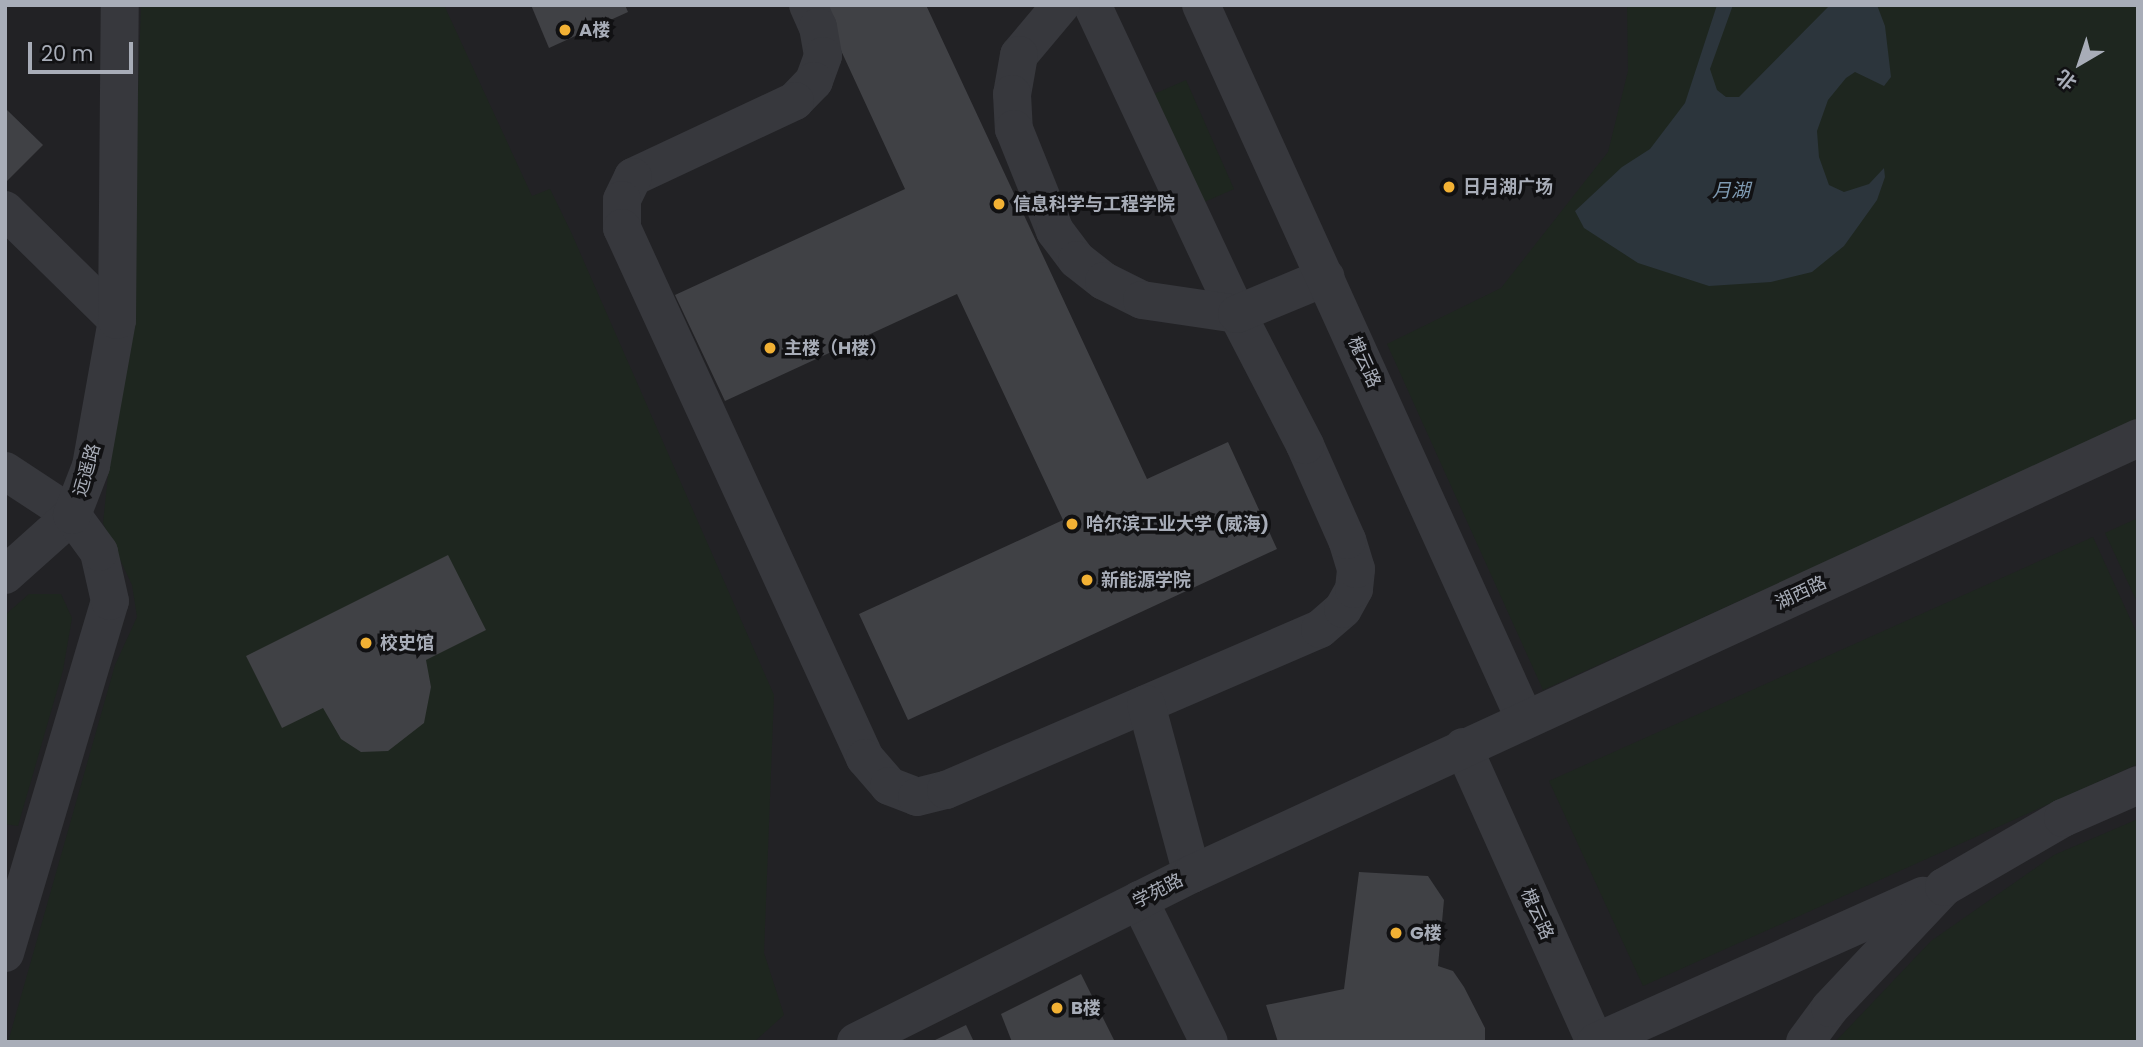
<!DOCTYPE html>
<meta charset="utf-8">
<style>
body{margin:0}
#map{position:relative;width:2143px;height:1047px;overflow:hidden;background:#161618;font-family:Poppins,"Noto Sans SC",sans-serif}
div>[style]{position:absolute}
.built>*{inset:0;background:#222225}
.green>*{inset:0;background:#1e261f}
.water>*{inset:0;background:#2c353c}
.building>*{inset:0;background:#404145}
.minor>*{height:38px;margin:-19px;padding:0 19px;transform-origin:19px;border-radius:19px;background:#37383d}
.dots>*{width:19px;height:19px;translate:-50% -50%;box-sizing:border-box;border:4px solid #111113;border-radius:50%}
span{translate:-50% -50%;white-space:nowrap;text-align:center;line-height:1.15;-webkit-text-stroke:7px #111113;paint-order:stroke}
.poi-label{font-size:18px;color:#a8adb8;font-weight:700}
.left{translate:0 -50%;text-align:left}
.street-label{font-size:18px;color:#a8adb8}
.water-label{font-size:19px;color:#7f9bb3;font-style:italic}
.frame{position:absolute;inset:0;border:7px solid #a8adb8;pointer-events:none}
.north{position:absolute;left:2045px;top:28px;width:70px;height:70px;-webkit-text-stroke:5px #111113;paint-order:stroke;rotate:219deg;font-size:19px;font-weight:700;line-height:28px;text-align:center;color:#a8adb8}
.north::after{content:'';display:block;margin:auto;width:24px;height:32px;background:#a8adb8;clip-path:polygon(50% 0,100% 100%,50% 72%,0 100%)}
.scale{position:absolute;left:28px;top:42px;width:105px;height:32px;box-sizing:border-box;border:4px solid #a8adb8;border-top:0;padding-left:9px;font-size:21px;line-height:24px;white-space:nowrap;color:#a8adb8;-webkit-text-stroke:5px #111113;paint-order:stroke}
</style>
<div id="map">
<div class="built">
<i style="clip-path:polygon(5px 5px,2138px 5px,2138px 1042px,5px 1042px)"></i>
</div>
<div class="green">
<i style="clip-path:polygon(141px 5px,444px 5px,532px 196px,550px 189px,571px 232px,774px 695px,764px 953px,784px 1015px,754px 1042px,8px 1042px,115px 665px,137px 617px,132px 585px,103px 523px,133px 238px)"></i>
<i style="clip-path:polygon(1627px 5px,2138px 5px,2138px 420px,1543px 690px,1387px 344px,1501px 288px,1608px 152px,1628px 71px)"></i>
<i style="clip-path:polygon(1186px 80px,1234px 189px,1193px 207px,1145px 98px)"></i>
<i style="clip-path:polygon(2138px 518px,2138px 604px,2105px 533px)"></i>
<i style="clip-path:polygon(2093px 537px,2138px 636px,2138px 764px,1643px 986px,1549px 781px)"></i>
<i style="clip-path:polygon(29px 594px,61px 594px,72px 618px,63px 670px,18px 826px,5px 824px,5px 615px)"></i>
<i style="clip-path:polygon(2138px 819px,2138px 1042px,1835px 1042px,1931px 941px,2054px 855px)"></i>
</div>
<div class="water">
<i style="clip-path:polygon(1717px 5px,1733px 5px,1710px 69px,1717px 90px,1726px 97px,1739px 97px,1830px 5px,1877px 5px,1885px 26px,1891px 77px,1884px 86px,1855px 72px,1846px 78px,1828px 100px,1817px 131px,1819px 157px,1829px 185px,1844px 192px,1869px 184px,1884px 168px,1885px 177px,1877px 200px,1844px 246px,1812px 272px,1771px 282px,1709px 286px,1638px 263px,1584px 228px,1575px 211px,1622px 167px,1650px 149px,1685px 103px)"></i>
</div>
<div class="building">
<i style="clip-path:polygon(531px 5px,625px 5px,628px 12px,549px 48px)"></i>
<i style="clip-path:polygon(820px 5px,926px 5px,1147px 479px,1228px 442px,1277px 549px,908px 720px,859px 614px,1063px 520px,957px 294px,725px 401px,675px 295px,905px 189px)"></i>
<i style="clip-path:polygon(5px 108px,43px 145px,7px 181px,5px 179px)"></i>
<i style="clip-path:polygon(448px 555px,486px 630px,426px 660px,431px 687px,424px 723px,388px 751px,361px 752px,341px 739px,323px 708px,282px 728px,246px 656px)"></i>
<i style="clip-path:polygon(1359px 872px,1428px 876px,1444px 900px,1438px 966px,1453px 971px,1464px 987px,1485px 1028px,1485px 1042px,1278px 1042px,1266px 1005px,1344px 989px)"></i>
<i style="clip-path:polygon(1081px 974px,1115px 1042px,1012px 1042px,1001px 1014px)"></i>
<i style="clip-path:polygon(966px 1025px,974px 1042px,931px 1042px)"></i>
</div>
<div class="minor">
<i style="left:808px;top:5px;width:24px;rotate:66deg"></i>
<i style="left:818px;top:27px;width:29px;rotate:80deg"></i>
<i style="left:823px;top:56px;width:27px;rotate:110deg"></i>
<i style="left:814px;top:81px;width:28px;rotate:134deg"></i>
<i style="left:795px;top:101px;width:179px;rotate:154.9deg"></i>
<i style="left:633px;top:177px;width:25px;rotate:116deg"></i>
<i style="left:622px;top:200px;width:28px;rotate:90deg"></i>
<i style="left:622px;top:228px;width:583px;rotate:65.37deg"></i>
<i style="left:865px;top:758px;width:37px;rotate:49deg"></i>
<i style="left:889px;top:786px;width:30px;rotate:21deg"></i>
<i style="left:917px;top:797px;width:30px;rotate:-14deg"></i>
<i style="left:946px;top:790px;width:407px;rotate:-23.3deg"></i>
<i style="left:1320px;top:629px;width:30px;rotate:-41deg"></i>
<i style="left:1343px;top:609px;width:23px;rotate:-61deg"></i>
<i style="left:1354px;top:589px;width:20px;rotate:-84deg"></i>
<i style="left:1356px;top:569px;width:30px;rotate:-107deg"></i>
<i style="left:1347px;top:540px;width:104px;rotate:-113.9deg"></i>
<i style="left:1305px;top:445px;width:148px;rotate:-117.4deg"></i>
<i style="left:1237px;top:314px;width:341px;rotate:-115.1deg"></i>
<i style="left:1061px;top:5px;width:65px;rotate:130deg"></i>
<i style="left:1019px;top:55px;width:40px;rotate:100deg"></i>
<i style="left:1012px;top:94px;width:35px;rotate:87deg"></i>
<i style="left:1014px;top:129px;width:110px;rotate:68.1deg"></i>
<i style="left:1055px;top:231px;width:36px;rotate:53deg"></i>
<i style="left:1077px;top:260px;width:34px;rotate:38deg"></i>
<i style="left:1104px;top:281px;width:42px;rotate:26.6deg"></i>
<i style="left:1142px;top:300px;width:96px;rotate:8.4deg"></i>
<i style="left:1237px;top:314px;width:96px;rotate:-22.6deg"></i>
<i style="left:1201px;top:5px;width:785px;rotate:65.62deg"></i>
<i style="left:5px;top:210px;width:157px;rotate:44.5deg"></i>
<i style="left:5px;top:471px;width:80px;rotate:33.3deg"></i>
<i style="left:72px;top:515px;width:90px;rotate:138.2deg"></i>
<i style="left:1146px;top:704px;width:176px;rotate:74.9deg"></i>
<i style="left:1463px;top:747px;width:323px;rotate:65.9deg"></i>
<i style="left:1139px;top:900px;width:158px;rotate:63.8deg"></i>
<i style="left:5px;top:953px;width:367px;rotate:-73.4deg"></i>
<i style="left:110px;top:601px;width:50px;rotate:-102.7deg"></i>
<i style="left:99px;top:552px;width:46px;rotate:-126.1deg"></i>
<i style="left:72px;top:515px;width:53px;rotate:-68.8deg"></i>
<i style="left:91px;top:466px;width:148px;rotate:-79.9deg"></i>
<i style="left:117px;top:320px;width:315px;rotate:-89.5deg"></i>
<i style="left:856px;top:1042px;width:376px;rotate:-26.6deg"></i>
<i style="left:1192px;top:874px;width:1042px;rotate:-24.74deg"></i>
<i style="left:1596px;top:1042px;width:358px;rotate:-24.1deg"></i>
<i style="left:1805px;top:1042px;width:42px;rotate:-53.7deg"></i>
<i style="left:1830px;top:1008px;width:166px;rotate:-46.7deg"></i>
<i style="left:1944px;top:887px;width:138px;rotate:-30.1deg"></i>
<i style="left:2063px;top:818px;width:82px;rotate:-23.7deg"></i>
</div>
<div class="dots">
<i style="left:565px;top:30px;background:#f2b134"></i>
<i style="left:1449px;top:187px;background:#f2b134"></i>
<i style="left:999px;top:204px;background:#f2b134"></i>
<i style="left:770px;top:348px;background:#f2b134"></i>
<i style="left:1072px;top:524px;background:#f2b134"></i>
<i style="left:1087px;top:580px;background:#f2b134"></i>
<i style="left:366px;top:643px;background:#f2b134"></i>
<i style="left:1396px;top:933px;background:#f2b134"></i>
<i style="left:1057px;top:1008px;background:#f2b134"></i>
</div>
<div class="poi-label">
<span class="left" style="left:579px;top:30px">A楼</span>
<span class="left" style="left:1463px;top:187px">日月湖广场</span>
<span class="left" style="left:1013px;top:204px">信息科学与工程学院</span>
<span class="left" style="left:784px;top:348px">主楼（H楼）</span>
<span class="left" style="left:1086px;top:524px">哈尔滨工业大学 (威海)</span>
<span class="left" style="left:1101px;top:580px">新能源学院</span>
<span class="left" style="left:380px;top:643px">校史馆</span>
<span class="left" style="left:1410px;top:933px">G楼</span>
<span class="left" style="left:1071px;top:1008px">B楼</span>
</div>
<div class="street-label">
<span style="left:1364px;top:362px;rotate:66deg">槐云路</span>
<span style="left:87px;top:470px;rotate:-74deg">远遥路</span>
<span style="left:1801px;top:593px;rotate:-25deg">湖西路</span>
<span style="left:1158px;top:891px;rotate:-27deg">学苑路</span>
<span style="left:1537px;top:914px;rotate:66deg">槐云路</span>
</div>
<div class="water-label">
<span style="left:1731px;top:191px">月湖</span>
</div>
<div class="frame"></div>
<div class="north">北</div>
<div class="scale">20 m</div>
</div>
